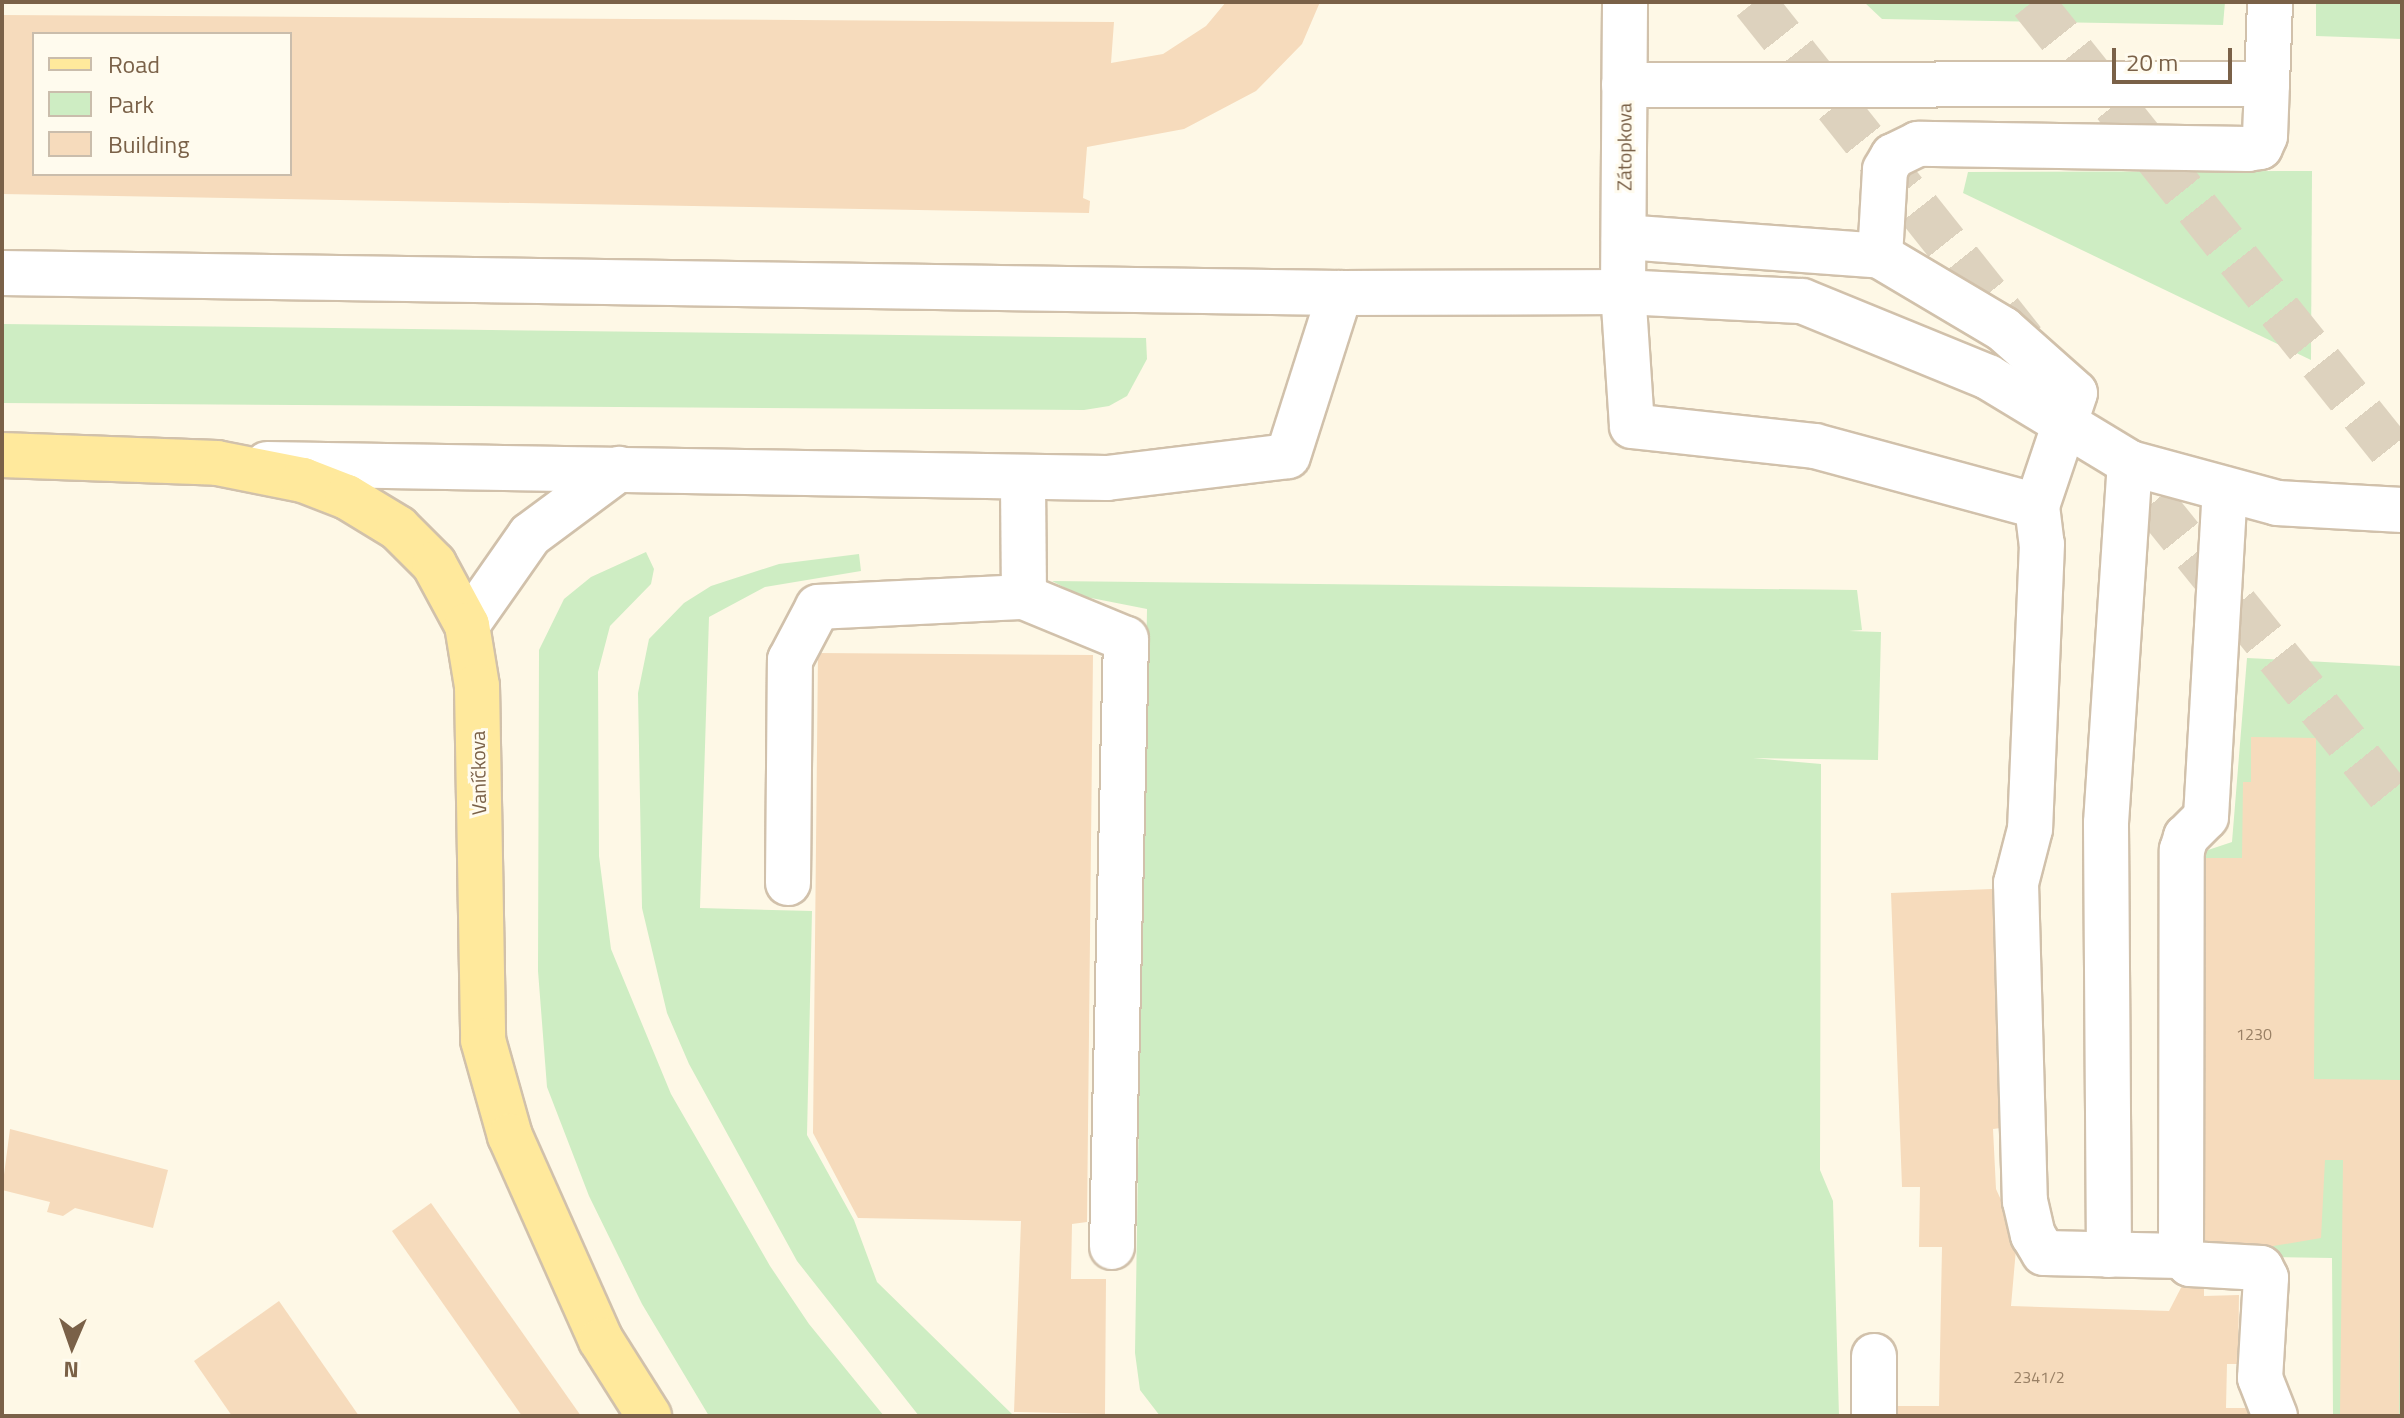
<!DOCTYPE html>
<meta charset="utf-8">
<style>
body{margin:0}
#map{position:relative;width:2404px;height:1418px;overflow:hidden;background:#fef8e6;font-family:"Titillium Web",sans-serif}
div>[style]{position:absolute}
.green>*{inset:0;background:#ceedc3}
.building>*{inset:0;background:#f6dbbc}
.highway-tunnel>*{height:44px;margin-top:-22px;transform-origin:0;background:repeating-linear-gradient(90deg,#ddd2be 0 44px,transparent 0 66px)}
.roads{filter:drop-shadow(2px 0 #d1c1ab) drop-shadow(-2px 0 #d1c1ab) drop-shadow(0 2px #d1c1ab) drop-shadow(0 -2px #d1c1ab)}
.minor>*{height:44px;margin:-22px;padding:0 22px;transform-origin:22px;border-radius:22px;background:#fff}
.major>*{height:44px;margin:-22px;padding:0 22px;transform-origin:22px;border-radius:22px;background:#ffe99c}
span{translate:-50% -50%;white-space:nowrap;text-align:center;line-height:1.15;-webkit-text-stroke:6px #fffbee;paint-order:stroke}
.number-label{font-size:16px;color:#998065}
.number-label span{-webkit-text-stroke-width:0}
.street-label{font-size:20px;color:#7a6148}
.frame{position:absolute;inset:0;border:4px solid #7a6148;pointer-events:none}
.legend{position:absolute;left:32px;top:32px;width:260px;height:144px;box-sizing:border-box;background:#fffbee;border:2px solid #cabdac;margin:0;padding:10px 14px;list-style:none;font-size:24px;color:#7a6148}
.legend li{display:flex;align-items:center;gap:16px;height:40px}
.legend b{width:40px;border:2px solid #cabdac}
.north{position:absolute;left:32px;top:1306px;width:80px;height:80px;-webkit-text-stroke:6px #fffbee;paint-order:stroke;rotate:182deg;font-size:22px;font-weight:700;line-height:32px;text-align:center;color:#7a6148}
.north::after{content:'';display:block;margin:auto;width:28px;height:36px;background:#7a6148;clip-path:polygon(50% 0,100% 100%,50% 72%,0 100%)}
.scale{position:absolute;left:2112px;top:48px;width:120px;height:36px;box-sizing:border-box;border:4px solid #7a6148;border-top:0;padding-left:10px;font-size:24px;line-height:28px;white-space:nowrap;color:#7a6148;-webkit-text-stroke:6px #fffbee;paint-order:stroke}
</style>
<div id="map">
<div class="green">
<i style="clip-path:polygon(1864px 2px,2225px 2px,2223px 25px,1882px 19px)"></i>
<i style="clip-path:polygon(2316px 2px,2402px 2px,2402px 39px,2316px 36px)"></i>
<i style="clip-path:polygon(2312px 171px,2311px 360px,1963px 193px,1968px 172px)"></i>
<i style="clip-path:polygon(2px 324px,1146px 338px,1147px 359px,1127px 396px,1109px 406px,1084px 410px,2px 403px)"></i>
<i style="clip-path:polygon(646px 552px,654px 569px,651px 584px,610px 626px,598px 672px,599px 856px,611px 949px,671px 1094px,770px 1266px,809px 1324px,884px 1416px,709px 1416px,642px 1304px,589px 1196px,547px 1087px,538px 971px,539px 650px,564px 599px,591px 577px)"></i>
<i style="clip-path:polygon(859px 554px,861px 571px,765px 587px,709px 617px,700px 908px,812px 911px,807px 1135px,854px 1220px,877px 1282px,1014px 1416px,919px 1416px,797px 1261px,689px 1064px,667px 1013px,642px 908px,638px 693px,649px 639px,684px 603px,711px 586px,779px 564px)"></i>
<i style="clip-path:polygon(1052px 581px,1857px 590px,1862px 630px,1849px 631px,1881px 632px,1878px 760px,1753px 758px,1821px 764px,1820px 1170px,1833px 1201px,1839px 1416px,1160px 1416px,1140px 1390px,1135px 1353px,1147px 609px,1081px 596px)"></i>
<i style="clip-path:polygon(2247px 658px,2402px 666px,2402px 1416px,2333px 1416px,2332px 1258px,2199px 1256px,2202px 852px,2232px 842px)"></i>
</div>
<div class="building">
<i style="clip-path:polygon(evenodd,1226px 2px,1320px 2px,1302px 44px,1256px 91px,1184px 129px,1087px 147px,1083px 198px,1090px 201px,1089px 213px,2px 194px,2px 15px,1114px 22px,1111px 63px,1163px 54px,1206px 26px,1226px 2px,34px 34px,290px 34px,290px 174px,34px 174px,34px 34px)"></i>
<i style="clip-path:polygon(818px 653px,1093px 655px,1087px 1222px,1072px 1224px,1071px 1279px,1106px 1279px,1105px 1414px,1014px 1412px,1021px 1221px,858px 1218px,813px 1133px)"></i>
<i style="clip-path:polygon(2251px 737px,2316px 738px,2314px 1079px,2402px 1080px,2399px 1416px,2340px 1416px,2343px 1160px,2325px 1160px,2321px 1238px,2244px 1251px,2201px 1250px,2204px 858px,2242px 858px,2243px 782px,2251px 782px)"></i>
<i style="clip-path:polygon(1992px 889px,2001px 1128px,1993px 1129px,1996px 1189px,2001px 1200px,2019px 1215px,2011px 1306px,2169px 1311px,2184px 1282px,2204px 1277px,2204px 1296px,2239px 1295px,2238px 1364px,2227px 1364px,2226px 1408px,2258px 1408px,2258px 1416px,1891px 1416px,1890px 1406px,1939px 1406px,1942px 1247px,1919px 1247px,1920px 1187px,1902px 1187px,1891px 893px)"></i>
<i style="clip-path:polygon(10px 1129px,168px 1170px,153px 1228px,75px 1208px,63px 1216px,47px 1212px,50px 1202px,2px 1190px)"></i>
<i style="clip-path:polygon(431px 1203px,581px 1416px,522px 1416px,392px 1231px)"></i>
<i style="clip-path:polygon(279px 1301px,359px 1416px,232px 1416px,194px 1361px)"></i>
</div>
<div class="highway-tunnel">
<i style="left:1754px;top:2px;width:433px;rotate:51.5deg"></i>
<i style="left:2032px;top:2px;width:592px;rotate:51.31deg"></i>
<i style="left:2112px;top:451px;width:461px;rotate:51.1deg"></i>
</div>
<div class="roads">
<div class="minor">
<i style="left:2267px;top:84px;width:82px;rotate:-87.9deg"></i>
<i style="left:1624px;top:85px;width:643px;rotate:-0.09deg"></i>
<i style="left:2267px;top:84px;width:52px;rotate:92.2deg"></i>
<i style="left:2265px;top:136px;width:12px;rotate:114deg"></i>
<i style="left:2260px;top:147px;width:12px;rotate:171deg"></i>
<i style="left:2248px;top:149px;width:330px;rotate:-179.1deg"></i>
<i style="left:1918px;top:144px;width:28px;rotate:154deg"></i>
<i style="left:1893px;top:156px;width:16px;rotate:120deg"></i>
<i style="left:1885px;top:170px;width:86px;rotate:93.3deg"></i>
<i style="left:1624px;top:237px;width:257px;rotate:4.2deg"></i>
<i style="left:1880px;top:256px;width:143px;rotate:30.7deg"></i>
<i style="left:2003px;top:329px;width:96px;rotate:41.6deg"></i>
<i style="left:2075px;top:393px;width:119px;rotate:108.6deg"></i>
<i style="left:2037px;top:506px;width:230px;rotate:-164.9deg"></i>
<i style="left:1815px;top:446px;width:184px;rotate:-173.8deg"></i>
<i style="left:1632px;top:426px;width:134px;rotate:-93.8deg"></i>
<i style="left:1623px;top:292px;width:290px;rotate:-89.6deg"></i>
<i style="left:2px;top:273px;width:1338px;rotate:0.86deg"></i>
<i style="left:1340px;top:293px;width:283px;rotate:-0.2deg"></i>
<i style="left:1623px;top:292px;width:179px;rotate:2.9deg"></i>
<i style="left:1802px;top:301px;width:201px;rotate:22.2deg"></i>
<i style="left:1988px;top:377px;width:166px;rotate:31.2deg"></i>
<i style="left:2130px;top:463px;width:152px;rotate:15.2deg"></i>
<i style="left:2277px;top:503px;width:125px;rotate:3.2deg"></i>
<i style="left:267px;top:464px;width:840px;rotate:0.95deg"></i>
<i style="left:1107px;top:478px;width:182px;rotate:-6.9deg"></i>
<i style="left:1288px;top:456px;width:171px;rotate:-72.3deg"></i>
<i style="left:2037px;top:506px;width:38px;rotate:83deg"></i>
<i style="left:2042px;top:544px;width:285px;rotate:92.4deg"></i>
<i style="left:2030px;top:829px;width:56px;rotate:104.5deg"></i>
<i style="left:2016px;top:883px;width:318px;rotate:88.4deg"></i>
<i style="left:2025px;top:1201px;width:35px;rotate:77deg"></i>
<i style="left:2033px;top:1235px;width:21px;rotate:59deg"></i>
<i style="left:2044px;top:1253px;width:137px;rotate:1.3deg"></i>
<i style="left:2181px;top:1256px;width:406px;rotate:-89.9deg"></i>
<i style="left:2182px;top:850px;width:14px;rotate:-73deg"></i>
<i style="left:2186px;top:837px;width:28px;rotate:-45deg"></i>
<i style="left:2206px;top:817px;width:328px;rotate:-86.7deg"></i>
<i style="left:1024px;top:597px;width:110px;rotate:22.4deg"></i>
<i style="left:1126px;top:639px;width:608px;rotate:91.32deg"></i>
<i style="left:467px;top:625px;width:110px;rotate:-55deg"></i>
<i style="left:530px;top:535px;width:111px;rotate:-36.6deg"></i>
<i style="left:788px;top:883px;width:223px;rotate:-89.5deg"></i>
<i style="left:790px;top:660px;width:60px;rotate:-62.2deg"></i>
<i style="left:818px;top:607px;width:206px;rotate:-2.8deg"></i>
<i style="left:1024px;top:597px;width:120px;rotate:-90.5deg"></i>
<i style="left:2109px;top:1255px;width:432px;rotate:-90.4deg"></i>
<i style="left:2106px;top:823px;width:361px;rotate:-86.2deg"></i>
<i style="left:2181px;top:1256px;width:12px;rotate:42deg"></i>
<i style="left:2190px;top:1264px;width:71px;rotate:3.2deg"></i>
<i style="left:2261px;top:1268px;width:11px;rotate:63deg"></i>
<i style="left:2266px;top:1278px;width:100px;rotate:93.4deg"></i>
<i style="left:2260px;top:1378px;width:41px;rotate:68.5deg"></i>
<i style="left:1874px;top:1356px;width:60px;rotate:90deg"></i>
</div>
<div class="major">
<i style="left:2px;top:455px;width:215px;rotate:2.1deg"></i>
<i style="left:217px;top:463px;width:88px;rotate:11.2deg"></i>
<i style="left:303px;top:480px;width:47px;rotate:21.1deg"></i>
<i style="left:347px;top:497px;width:60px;rotate:31.3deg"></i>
<i style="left:398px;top:528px;width:51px;rotate:45deg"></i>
<i style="left:434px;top:564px;width:69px;rotate:61.6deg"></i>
<i style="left:467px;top:625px;width:62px;rotate:80.7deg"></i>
<i style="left:477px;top:686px;width:354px;rotate:89deg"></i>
<i style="left:483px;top:1040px;width:100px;rotate:74.3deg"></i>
<i style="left:510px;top:1136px;width:223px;rotate:66deg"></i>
<i style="left:601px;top:1340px;width:90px;rotate:57.7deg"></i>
</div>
</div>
<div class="number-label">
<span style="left:2254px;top:1034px">1230</span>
<span style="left:2039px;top:1377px">2341/2</span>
</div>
<div class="street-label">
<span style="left:1624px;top:147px;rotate:-90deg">Zátopkova</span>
<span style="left:478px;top:773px;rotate:-91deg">Vaníčkova</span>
</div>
<div class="frame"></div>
<ul class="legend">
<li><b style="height:10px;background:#ffe99c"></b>Road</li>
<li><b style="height:22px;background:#ceedc3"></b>Park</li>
<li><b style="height:22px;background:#f6dbbc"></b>Building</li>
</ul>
<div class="north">N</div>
<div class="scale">20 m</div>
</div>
